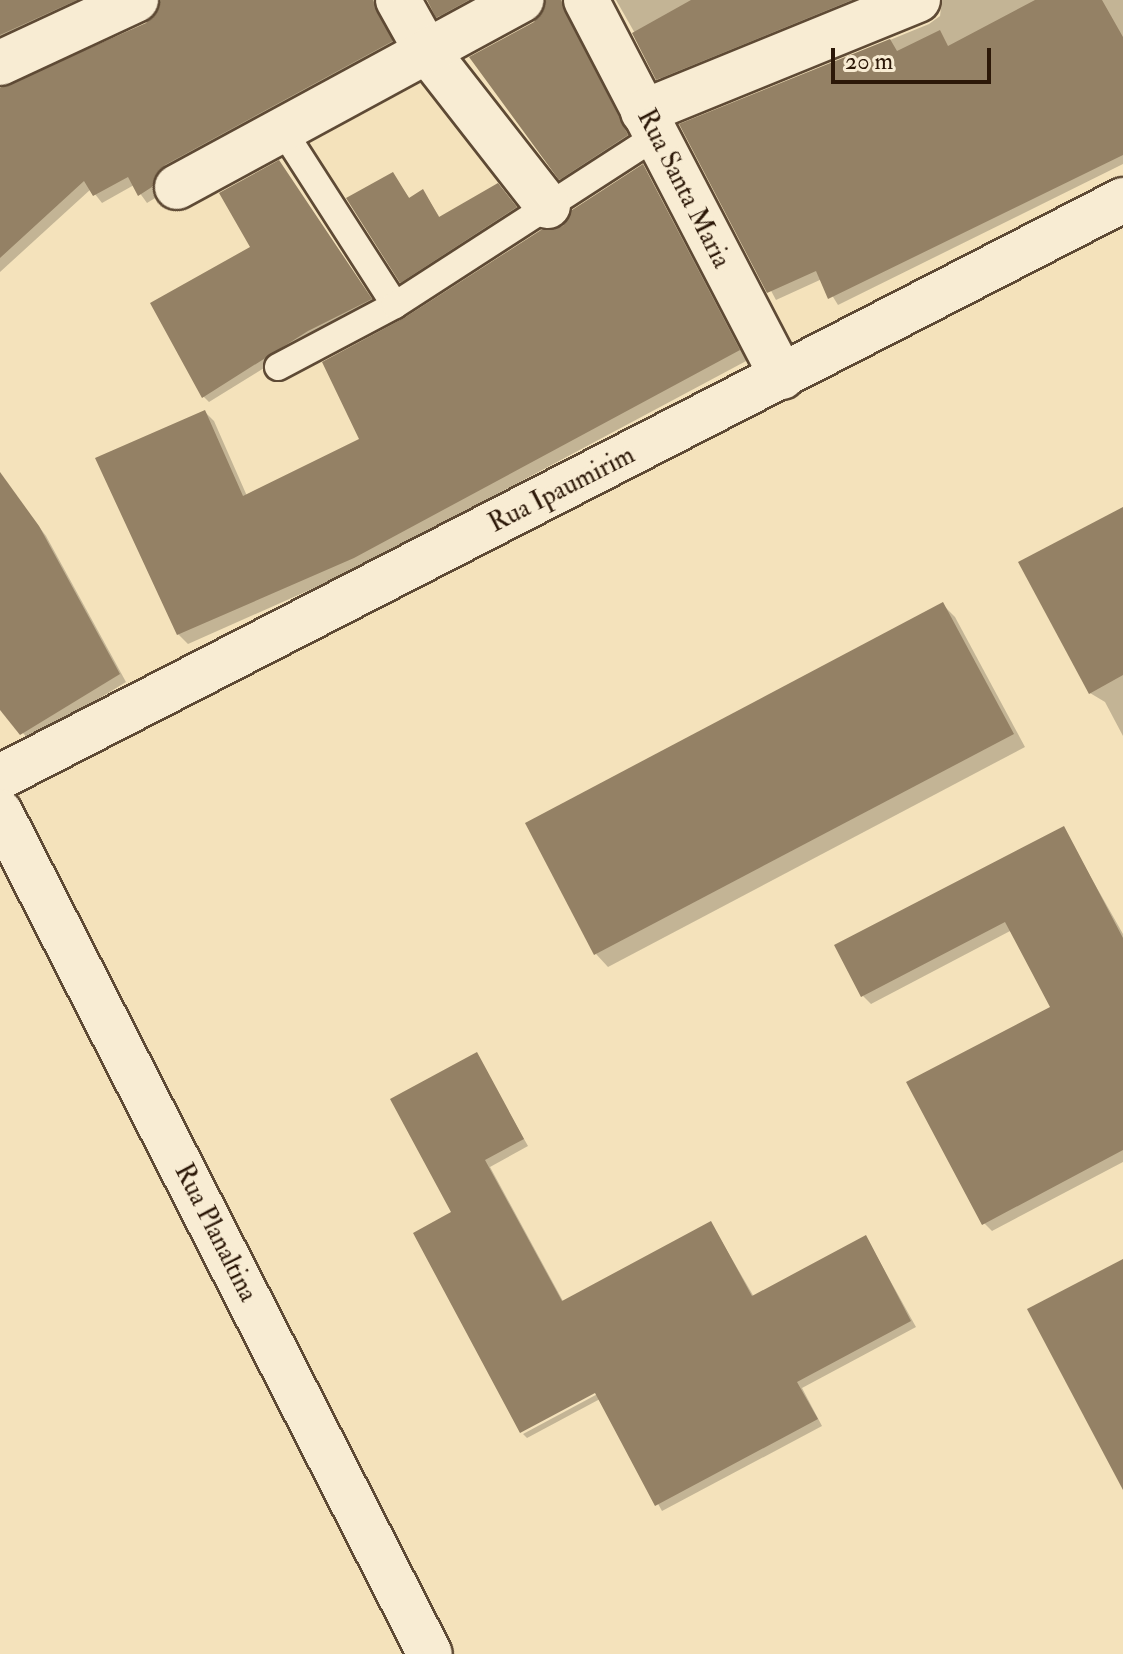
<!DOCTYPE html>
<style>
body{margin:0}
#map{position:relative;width:1123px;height:1654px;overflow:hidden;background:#f4e2bb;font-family:"IM FELL Double Pica",serif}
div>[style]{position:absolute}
.shadow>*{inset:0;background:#0003}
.building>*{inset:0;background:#948165}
.roads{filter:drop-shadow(2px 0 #5e4a35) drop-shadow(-2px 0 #5e4a35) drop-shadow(0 2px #5e4a35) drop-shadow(0 -2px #5e4a35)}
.service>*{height:26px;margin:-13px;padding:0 13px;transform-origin:13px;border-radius:13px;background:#f8ecd3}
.minor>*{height:44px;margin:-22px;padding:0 22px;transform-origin:22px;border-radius:22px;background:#f8ecd3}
span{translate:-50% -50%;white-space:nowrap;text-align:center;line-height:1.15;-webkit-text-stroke:8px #f8ecd3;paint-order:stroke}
.street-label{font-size:26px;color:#2c1808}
.scale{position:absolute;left:831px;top:48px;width:160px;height:36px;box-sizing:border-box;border:4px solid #2c1808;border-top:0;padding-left:10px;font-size:24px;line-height:28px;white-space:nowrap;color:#2c1808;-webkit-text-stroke:6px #f8ecd3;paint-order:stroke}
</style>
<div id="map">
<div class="shadow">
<i style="clip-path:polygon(0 0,100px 0,0 46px)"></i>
<i style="clip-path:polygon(162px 0,385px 0,380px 9px,399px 49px,147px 203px,134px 185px,102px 203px,91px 189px,0 272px,0 87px,10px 88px,148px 24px)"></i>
<i style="clip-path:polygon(427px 0,490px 0,446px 24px)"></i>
<i style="clip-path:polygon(548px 0,572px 0,571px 20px,634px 144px,568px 186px,561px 179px,535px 23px)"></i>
<i style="clip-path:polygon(616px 0,886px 0,665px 86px)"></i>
<i style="clip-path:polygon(942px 0,1123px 0,1123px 164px,838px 305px,822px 279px,776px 300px,682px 125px,929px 24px,940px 16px)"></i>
<i style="clip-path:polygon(279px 162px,377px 306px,314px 337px,209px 402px,203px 396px)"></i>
<i style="clip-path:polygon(643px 166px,748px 360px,359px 568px,188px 644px,178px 634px,205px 412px,214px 421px,247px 496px,361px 440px,405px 320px,564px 228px)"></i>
<i style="clip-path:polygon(393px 175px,410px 199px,423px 191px,440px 218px,504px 191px,522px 214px,407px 288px,401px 282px)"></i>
<i style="clip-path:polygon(0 474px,46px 536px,126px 682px,30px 741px,0 707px)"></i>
<i style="clip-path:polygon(1123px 509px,1123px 736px,1105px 702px,1090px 693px)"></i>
<i style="clip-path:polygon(942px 604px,955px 617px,1025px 747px,608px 967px,596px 954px)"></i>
<i style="clip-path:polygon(1063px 828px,1123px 934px,1123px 1162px,992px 1231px,984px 1223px,1053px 1008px,1012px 930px,871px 1004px,863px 996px)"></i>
<i style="clip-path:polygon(476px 1054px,528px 1146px,490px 1167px,564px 1303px,711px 1223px,754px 1297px,866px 1237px,916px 1327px,802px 1388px,822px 1426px,662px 1511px,600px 1399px,527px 1438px,523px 1434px,605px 1390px,454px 1213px)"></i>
</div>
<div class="building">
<i style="clip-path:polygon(0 0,77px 0,0 35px)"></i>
<i style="clip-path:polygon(161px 0,373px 0,393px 41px,165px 165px,152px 187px,138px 196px,128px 177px,93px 196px,84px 181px,0 258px,0 88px,146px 23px)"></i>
<i style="clip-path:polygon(427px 0,469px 0,436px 18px)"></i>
<i style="clip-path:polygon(546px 0,561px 0,628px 135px,559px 180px,469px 57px,534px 22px)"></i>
<i style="clip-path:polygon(691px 0,852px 0,656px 80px,632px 33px)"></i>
<i style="clip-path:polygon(1035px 0,1102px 0,1123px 37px,1123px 155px,828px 299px,816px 271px,767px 293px,679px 124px,890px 39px,897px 51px,940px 30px,948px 46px)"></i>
<i style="clip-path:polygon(279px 160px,372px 299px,308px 331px,202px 398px,150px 303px,250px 247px,219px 193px)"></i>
<i style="clip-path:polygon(643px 164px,740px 350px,354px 558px,177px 635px,95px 458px,205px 410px,243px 496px,359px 439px,322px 362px,404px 318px,541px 230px,563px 226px,572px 210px)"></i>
<i style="clip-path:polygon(393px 172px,409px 198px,423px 189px,439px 217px,498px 183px,517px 207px,400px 283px,346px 198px)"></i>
<i style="clip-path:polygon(0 472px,39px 526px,120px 674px,20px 735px,0 710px)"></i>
<i style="clip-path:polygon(1123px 507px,1123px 675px,1089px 694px,1018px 562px)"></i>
<i style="clip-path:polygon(943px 602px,1014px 734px,594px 955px,525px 823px)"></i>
<i style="clip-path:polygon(1064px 826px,1123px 938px,1123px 1150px,982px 1225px,906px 1082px,1050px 1007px,1005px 922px,861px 997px,834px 945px)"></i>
<i style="clip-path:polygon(477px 1052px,524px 1139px,485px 1160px,562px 1301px,711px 1221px,752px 1296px,866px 1235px,911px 1321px,797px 1382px,818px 1419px,655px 1506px,595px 1393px,520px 1433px,413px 1233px,451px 1212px,390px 1099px)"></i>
<i style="clip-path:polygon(1123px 1259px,1123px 1490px,1027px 1309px)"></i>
</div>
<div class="roads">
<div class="service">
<i style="left:282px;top:129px;width:209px;rotate:57.3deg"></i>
<i style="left:278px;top:367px;width:132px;rotate:-27.9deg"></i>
<i style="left:395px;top:305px;width:310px;rotate:-32.9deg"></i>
</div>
<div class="minor">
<i style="left:398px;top:0;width:57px;rotate:60.8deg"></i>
<i style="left:426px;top:50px;width:198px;rotate:52deg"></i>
<i style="left:586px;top:0;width:425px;rotate:62.5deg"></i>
<i style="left:0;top:63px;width:150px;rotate:-24.9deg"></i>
<i style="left:643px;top:112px;width:297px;rotate:-22.2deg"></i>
<i style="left:177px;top:187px;width:392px;rotate:-28.5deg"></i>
<i style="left:0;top:777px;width:1263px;rotate:-27.19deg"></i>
<i style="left:0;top:812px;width:945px;rotate:62.95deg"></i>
</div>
</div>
<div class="street-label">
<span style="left:683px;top:189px;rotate:63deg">Rua Santa Maria</span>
<span style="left:562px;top:490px;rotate:-27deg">Rua Ipaumirim</span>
<span style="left:215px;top:1233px;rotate:63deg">Rua Planaltina</span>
</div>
<div class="scale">20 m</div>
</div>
